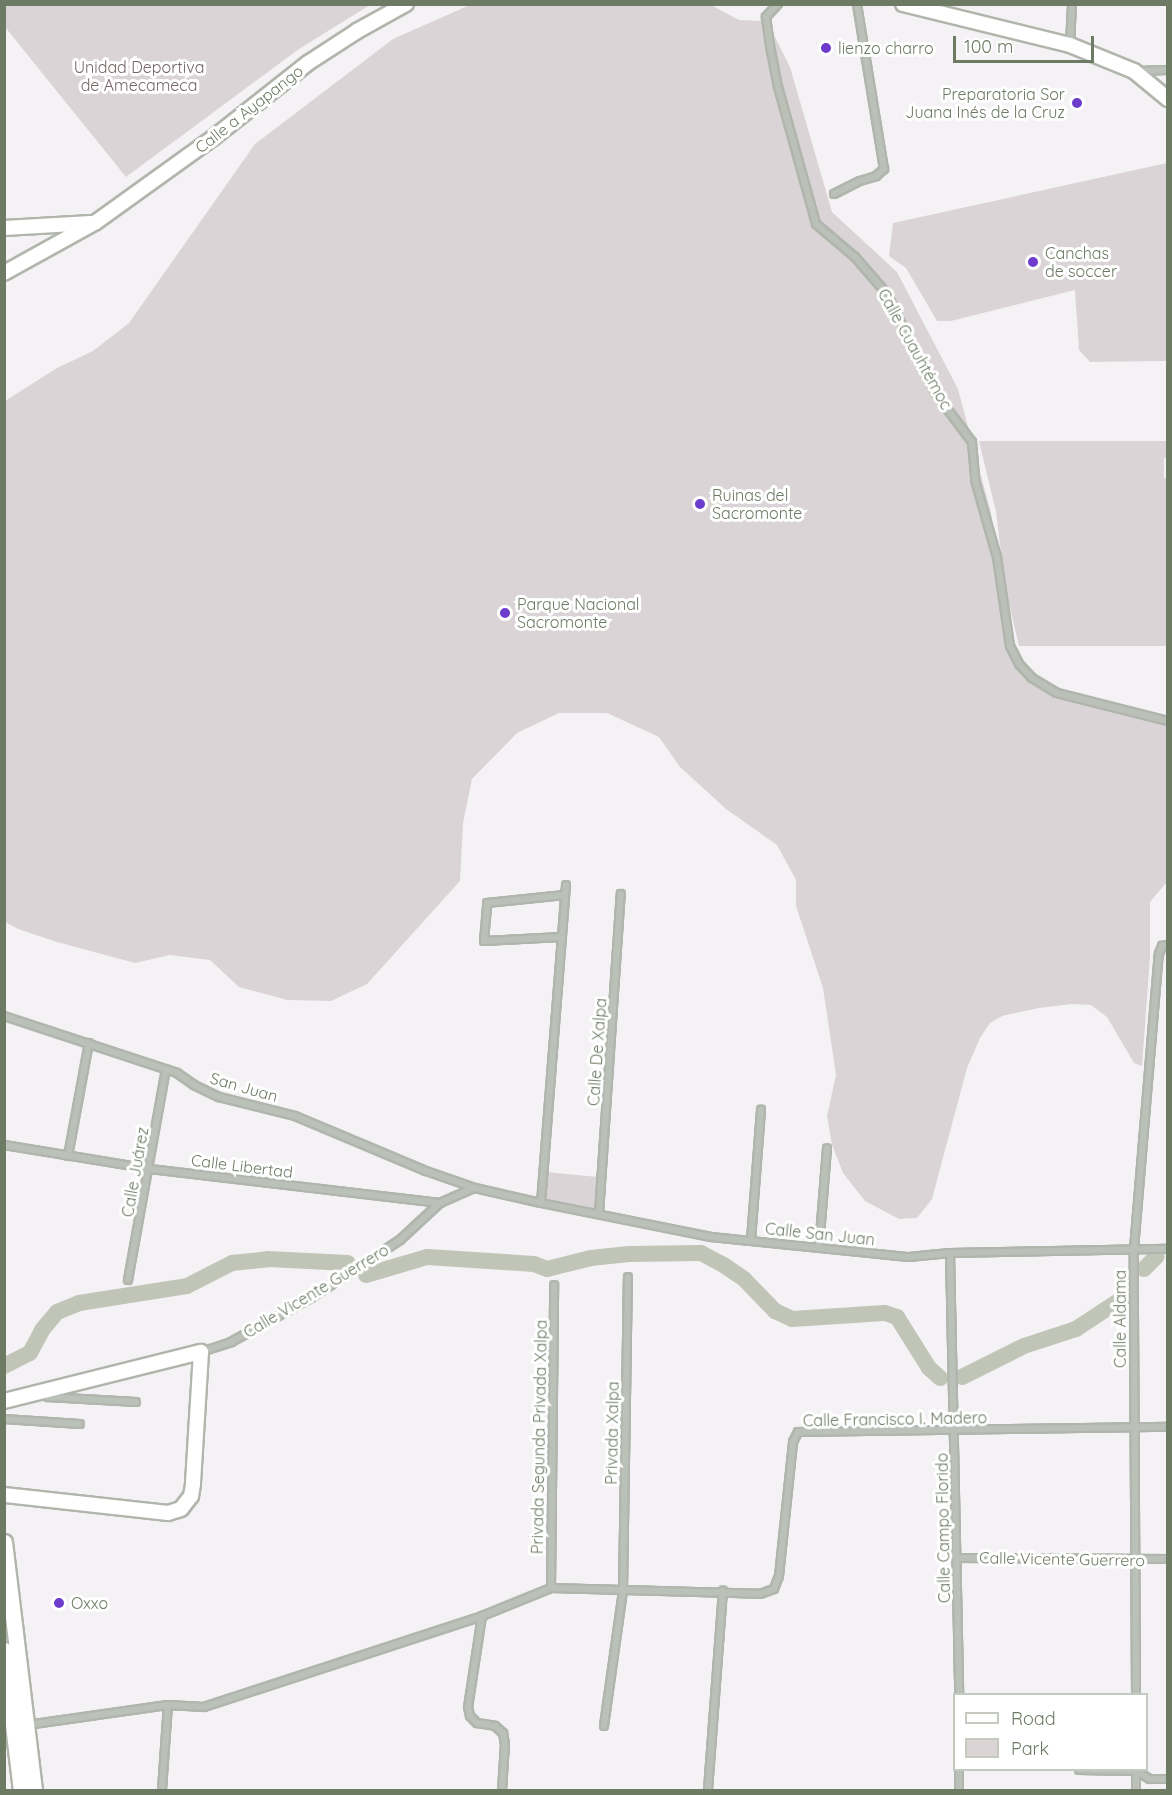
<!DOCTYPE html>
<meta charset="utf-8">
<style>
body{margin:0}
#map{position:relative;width:1172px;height:1795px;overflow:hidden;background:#f5f2f5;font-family:Quicksand,sans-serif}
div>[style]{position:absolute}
.green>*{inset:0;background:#dbd4d6}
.river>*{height:16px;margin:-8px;padding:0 8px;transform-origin:8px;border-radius:8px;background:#c1c5b8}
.roads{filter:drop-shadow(2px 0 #b1b6ad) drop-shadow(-2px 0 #b1b6ad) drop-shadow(0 2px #b1b6ad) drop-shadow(0 -2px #b1b6ad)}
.street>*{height:6px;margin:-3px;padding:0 3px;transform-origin:3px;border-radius:3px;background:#bbc0b8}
.secondary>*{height:14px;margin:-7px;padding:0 7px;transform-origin:7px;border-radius:7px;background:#fff}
.primary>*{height:15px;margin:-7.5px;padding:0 7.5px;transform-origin:7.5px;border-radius:7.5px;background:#fff}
.dots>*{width:16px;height:16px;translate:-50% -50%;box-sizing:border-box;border:3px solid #fff;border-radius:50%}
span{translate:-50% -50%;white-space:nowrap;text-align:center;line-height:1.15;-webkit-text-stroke:6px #fff;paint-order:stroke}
.poi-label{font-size:16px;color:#6d7a64}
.left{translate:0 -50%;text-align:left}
.right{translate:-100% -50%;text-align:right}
.park-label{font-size:16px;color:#776667}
.street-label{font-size:16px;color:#6d7a64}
.frame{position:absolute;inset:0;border:6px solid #6d7a64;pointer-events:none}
.legend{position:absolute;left:953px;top:1693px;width:195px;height:78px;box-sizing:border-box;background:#fff;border:2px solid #c5cac1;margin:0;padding:8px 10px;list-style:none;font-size:18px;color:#6d7a64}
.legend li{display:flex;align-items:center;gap:12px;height:30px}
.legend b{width:30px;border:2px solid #c5cac1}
.scale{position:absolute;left:953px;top:36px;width:141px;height:27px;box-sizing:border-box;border:3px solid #6d7a64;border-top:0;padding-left:8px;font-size:18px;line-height:21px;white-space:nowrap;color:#6d7a64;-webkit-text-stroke:4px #fff;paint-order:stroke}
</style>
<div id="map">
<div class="green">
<i style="clip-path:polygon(472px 4px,711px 5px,739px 20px,767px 21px,790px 67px,832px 212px,897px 272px,958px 389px,991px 513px,1001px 598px,1020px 662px,1034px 678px,1073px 698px,1167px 720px,1167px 882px,1150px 902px,1150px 957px,1142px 1066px,1134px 1063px,1107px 1017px,1091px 1005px,1072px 1004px,1039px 1008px,1002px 1016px,990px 1023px,980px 1038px,967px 1068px,932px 1199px,917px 1218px,899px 1219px,865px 1201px,843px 1173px,832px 1145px,827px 1116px,836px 1075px,823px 988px,796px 906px,796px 880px,777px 845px,726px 809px,680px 767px,659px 737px,607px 713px,559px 713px,517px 733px,472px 779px,463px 823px,460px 881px,367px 984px,331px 1001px,287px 1000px,239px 987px,210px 960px,170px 955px,135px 963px,57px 942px,18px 929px,5px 922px,5px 401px,57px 368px,93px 351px,129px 323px,255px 144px,393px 39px)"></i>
<i style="clip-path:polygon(4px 5px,5px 4px,370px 5px,299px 49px,126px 177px,5px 27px)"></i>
<i style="clip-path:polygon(1167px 163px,1167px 361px,1090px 362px,1079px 350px,1075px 290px,951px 321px,937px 321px,906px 268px,889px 256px,893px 223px)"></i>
<i style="clip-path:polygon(979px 441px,1167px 441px,1167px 458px,1164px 458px,1164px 478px,1168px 479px,1167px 646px,1019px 646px,1005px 587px,996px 512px)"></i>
<i style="clip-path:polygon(546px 1172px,598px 1177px,597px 1209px,544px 1198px)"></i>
</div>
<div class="river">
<i style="left:1144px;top:1269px;width:18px;rotate:-45deg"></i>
<i style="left:366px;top:1275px;width:64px;rotate:-16.4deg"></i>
<i style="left:427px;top:1257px;width:107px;rotate:3.7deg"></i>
<i style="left:534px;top:1264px;width:14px;rotate:21deg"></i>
<i style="left:547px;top:1269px;width:45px;rotate:-14deg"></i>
<i style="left:591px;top:1258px;width:38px;rotate:-6deg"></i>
<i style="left:629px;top:1254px;width:72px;rotate:-0.8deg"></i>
<i style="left:701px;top:1253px;width:27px;rotate:28deg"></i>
<i style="left:725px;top:1266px;width:23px;rotate:34deg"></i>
<i style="left:744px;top:1279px;width:45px;rotate:45.9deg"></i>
<i style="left:775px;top:1311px;width:19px;rotate:25deg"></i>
<i style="left:792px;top:1319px;width:93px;rotate:-3.7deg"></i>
<i style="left:885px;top:1313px;width:13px;rotate:18deg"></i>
<i style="left:897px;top:1317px;width:60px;rotate:57.9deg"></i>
<i style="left:929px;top:1368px;width:15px;rotate:42deg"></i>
<i style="left:4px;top:1366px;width:29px;rotate:-27deg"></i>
<i style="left:30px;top:1353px;width:26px;rotate:-62deg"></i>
<i style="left:42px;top:1330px;width:23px;rotate:-50deg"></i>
<i style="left:57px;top:1312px;width:24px;rotate:-22deg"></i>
<i style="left:79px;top:1303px;width:109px;rotate:-8.9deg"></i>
<i style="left:187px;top:1286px;width:51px;rotate:-27.1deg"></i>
<i style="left:232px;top:1263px;width:36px;rotate:-6deg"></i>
<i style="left:268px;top:1259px;width:80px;rotate:2.9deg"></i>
<i style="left:962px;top:1377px;width:69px;rotate:-26.6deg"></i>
<i style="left:1024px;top:1346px;width:55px;rotate:-18.1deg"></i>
<i style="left:1076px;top:1329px;width:56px;rotate:-33.4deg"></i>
</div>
<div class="roads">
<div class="street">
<i style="left:778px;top:4px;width:18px;rotate:133deg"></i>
<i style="left:766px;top:17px;width:34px;rotate:82deg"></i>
<i style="left:771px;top:51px;width:33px;rotate:79deg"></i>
<i style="left:777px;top:83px;width:146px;rotate:74.5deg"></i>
<i style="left:816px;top:224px;width:51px;rotate:40.2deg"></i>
<i style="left:855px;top:257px;width:49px;rotate:49.1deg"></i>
<i style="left:887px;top:294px;width:111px;rotate:63.9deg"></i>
<i style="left:936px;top:394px;width:60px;rotate:53.1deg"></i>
<i style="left:972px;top:442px;width:38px;rotate:85deg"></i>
<i style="left:975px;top:480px;width:80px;rotate:74.1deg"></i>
<i style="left:997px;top:557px;width:90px;rotate:81.7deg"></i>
<i style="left:1010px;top:646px;width:20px;rotate:63deg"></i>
<i style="left:1019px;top:664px;width:19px;rotate:47deg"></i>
<i style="left:1032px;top:678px;width:29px;rotate:31deg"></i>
<i style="left:1057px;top:693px;width:114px;rotate:14.2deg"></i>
<i style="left:1070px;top:45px;width:41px;rotate:-87.2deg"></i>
<i style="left:1137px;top:71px;width:31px;rotate:-2deg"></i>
<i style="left:834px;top:194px;width:29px;rotate:-27deg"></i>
<i style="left:860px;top:181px;width:17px;rotate:-17deg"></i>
<i style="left:876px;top:176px;width:11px;rotate:-41deg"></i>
<i style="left:884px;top:169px;width:167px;rotate:-99.3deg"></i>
<i style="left:561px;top:937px;width:77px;rotate:177deg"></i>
<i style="left:484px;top:941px;width:38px;rotate:-85deg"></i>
<i style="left:487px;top:903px;width:78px;rotate:-5.9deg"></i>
<i style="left:4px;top:1016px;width:182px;rotate:18.2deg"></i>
<i style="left:177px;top:1073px;width:21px;rotate:35deg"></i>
<i style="left:194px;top:1085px;width:28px;rotate:26deg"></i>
<i style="left:219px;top:1097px;width:78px;rotate:14deg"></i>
<i style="left:295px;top:1116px;width:142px;rotate:22.8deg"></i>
<i style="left:426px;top:1171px;width:52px;rotate:19.1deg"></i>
<i style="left:475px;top:1188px;width:68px;rotate:12.8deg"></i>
<i style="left:541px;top:1203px;width:173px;rotate:11.3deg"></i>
<i style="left:711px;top:1237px;width:199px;rotate:5.8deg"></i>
<i style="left:909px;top:1257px;width:41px;rotate:-5.6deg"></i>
<i style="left:950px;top:1253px;width:218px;rotate:-1.1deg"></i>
<i style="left:4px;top:1145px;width:148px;rotate:9.3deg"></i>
<i style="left:150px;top:1169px;width:292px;rotate:6.7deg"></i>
<i style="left:440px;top:1203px;width:37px;rotate:-24deg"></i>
<i style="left:68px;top:1156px;width:115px;rotate:-79.5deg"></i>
<i style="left:541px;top:1203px;width:319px;rotate:-85.5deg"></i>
<i style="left:599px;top:1213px;width:320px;rotate:-86.1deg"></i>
<i style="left:751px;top:1240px;width:131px;rotate:-85.6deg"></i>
<i style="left:819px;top:1248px;width:100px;rotate:-85.4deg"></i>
<i style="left:950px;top:1253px;width:441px;rotate:88.8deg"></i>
<i style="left:128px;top:1280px;width:214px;rotate:-79.8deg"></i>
<i style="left:201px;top:1352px;width:32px;rotate:-18deg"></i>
<i style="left:231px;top:1342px;width:91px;rotate:-28.8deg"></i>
<i style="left:311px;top:1298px;width:106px;rotate:-33.1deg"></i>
<i style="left:400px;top:1240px;width:54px;rotate:-42.8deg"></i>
<i style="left:42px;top:1392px;width:8px;rotate:40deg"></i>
<i style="left:48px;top:1397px;width:88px;rotate:3.3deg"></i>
<i style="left:4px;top:1419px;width:76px;rotate:3.8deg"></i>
<i style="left:957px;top:1558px;width:211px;rotate:0.3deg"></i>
<i style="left:551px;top:1588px;width:303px;rotate:-89.4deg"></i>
<i style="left:482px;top:1616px;width:92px;rotate:98.7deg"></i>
<i style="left:468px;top:1707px;width:9px;rotate:77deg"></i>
<i style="left:470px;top:1716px;width:10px;rotate:45deg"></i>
<i style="left:477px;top:1723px;width:18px;rotate:9deg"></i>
<i style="left:495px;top:1726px;width:11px;rotate:41deg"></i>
<i style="left:503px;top:1733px;width:11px;rotate:80deg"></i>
<i style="left:505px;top:1744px;width:46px;rotate:93.7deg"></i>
<i style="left:1136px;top:1694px;width:445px;rotate:-90.3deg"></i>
<i style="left:1134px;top:1249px;width:296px;rotate:-85.2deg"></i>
<i style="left:1159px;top:954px;width:9px;rotate:-69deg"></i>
<i style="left:1162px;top:946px;width:6px;rotate:-9deg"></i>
<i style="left:27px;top:1725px;width:142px;rotate:-8.1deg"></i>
<i style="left:168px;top:1705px;width:36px;rotate:3deg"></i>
<i style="left:204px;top:1707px;width:293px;rotate:-18.1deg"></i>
<i style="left:482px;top:1616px;width:74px;rotate:-22.1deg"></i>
<i style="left:551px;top:1588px;width:209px;rotate:1.6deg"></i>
<i style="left:760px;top:1594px;width:15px;rotate:-20deg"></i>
<i style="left:774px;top:1589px;width:14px;rotate:-69deg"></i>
<i style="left:779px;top:1576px;width:135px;rotate:-84deg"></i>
<i style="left:793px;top:1442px;width:11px;rotate:-63deg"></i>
<i style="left:798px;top:1432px;width:370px;rotate:-0.8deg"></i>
<i style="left:604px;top:1726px;width:137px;rotate:-82deg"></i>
<i style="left:623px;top:1590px;width:313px;rotate:-89.1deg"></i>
<i style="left:959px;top:1770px;width:20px;rotate:90deg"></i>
<i style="left:1079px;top:1770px;width:57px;rotate:1deg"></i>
<i style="left:1136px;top:1771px;width:16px;rotate:30deg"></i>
<i style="left:1150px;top:1779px;width:18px"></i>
<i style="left:1136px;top:1770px;width:20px;rotate:90deg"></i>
<i style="left:162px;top:1790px;width:85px;rotate:-86deg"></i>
<i style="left:708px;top:1790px;width:200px;rotate:-85.7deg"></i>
</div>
<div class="secondary">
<i style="left:903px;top:4px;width:172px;rotate:13.8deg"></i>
<i style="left:1070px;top:45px;width:69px;rotate:22.1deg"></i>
<i style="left:1134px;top:71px;width:44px;rotate:39.5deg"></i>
<i style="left:4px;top:228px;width:87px;rotate:-3.3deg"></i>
<i style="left:4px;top:273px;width:105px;rotate:-29deg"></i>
<i style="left:96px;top:222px;width:144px;rotate:-35.7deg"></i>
<i style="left:213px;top:138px;width:121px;rotate:-38.3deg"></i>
<i style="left:308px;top:63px;width:59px;rotate:-33.1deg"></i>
<i style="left:357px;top:31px;width:56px;rotate:-28.9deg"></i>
<i style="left:4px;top:1401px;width:203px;rotate:-14deg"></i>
<i style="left:201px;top:1352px;width:132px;rotate:93.5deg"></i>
<i style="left:193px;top:1484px;width:12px;rotate:99deg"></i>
<i style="left:191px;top:1496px;width:16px;rotate:128deg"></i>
<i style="left:181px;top:1509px;width:14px;rotate:163deg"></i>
<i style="left:168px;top:1513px;width:165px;rotate:-173.7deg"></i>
</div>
<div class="primary">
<i style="left:4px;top:1542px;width:250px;rotate:83.1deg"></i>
<i style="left:4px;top:1650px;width:141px;rotate:83.1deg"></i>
</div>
</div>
<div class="dots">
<i style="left:826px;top:48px;background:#6d3ccc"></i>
<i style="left:1077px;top:103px;background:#6d3ccc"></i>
<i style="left:1033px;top:262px;background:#6d3ccc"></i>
<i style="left:700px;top:504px;background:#6d3ccc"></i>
<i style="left:505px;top:613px;background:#6d3ccc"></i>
<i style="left:59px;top:1603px;background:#6d3ccc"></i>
</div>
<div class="poi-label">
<span class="left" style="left:838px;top:48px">lienzo charro</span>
<span class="right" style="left:1065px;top:103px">Preparatoria Sor<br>Juana Inés de la Cruz</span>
<span class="left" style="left:1045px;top:262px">Canchas<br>de soccer</span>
<span class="left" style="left:712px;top:504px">Ruinas del<br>Sacromonte</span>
<span class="left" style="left:517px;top:613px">Parque Nacional<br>Sacromonte</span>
<span class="left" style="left:71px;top:1603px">Oxxo</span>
</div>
<div class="park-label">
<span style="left:139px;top:76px">Unidad Deportiva<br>de Amecameca</span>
</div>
<div class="street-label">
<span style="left:249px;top:109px;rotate:-38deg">Calle a Ayapango</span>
<span style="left:915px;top:349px;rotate:61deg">Calle Cuauhtémoc</span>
<span style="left:597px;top:1052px;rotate:-86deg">Calle De Xalpa</span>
<span style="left:244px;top:1087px;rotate:16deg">San Juan</span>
<span style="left:242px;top:1166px;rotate:7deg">Calle Libertad</span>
<span style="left:135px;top:1172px;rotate:-80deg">Calle Juárez</span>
<span style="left:820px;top:1234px;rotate:6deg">Calle San Juan</span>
<span style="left:316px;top:1291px;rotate:-31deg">Calle Vicente Guerrero</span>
<span style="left:1120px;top:1319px;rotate:-90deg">Calle Aldama</span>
<span style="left:895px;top:1419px;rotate:-1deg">Calle Francisco I. Madero</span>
<span style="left:612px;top:1433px;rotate:-89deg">Privada Xalpa</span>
<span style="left:539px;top:1437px;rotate:-89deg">Privada Segunda Privada Xalpa</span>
<span style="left:943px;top:1528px;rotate:-91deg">Calle Campo Florido</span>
<span style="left:1062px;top:1559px;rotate:1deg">Calle Vicente Guerrero</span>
</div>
<div class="frame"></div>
<ul class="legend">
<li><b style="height:8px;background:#fff"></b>Road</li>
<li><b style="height:16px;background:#dbd4d6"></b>Park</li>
</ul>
<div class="scale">100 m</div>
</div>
